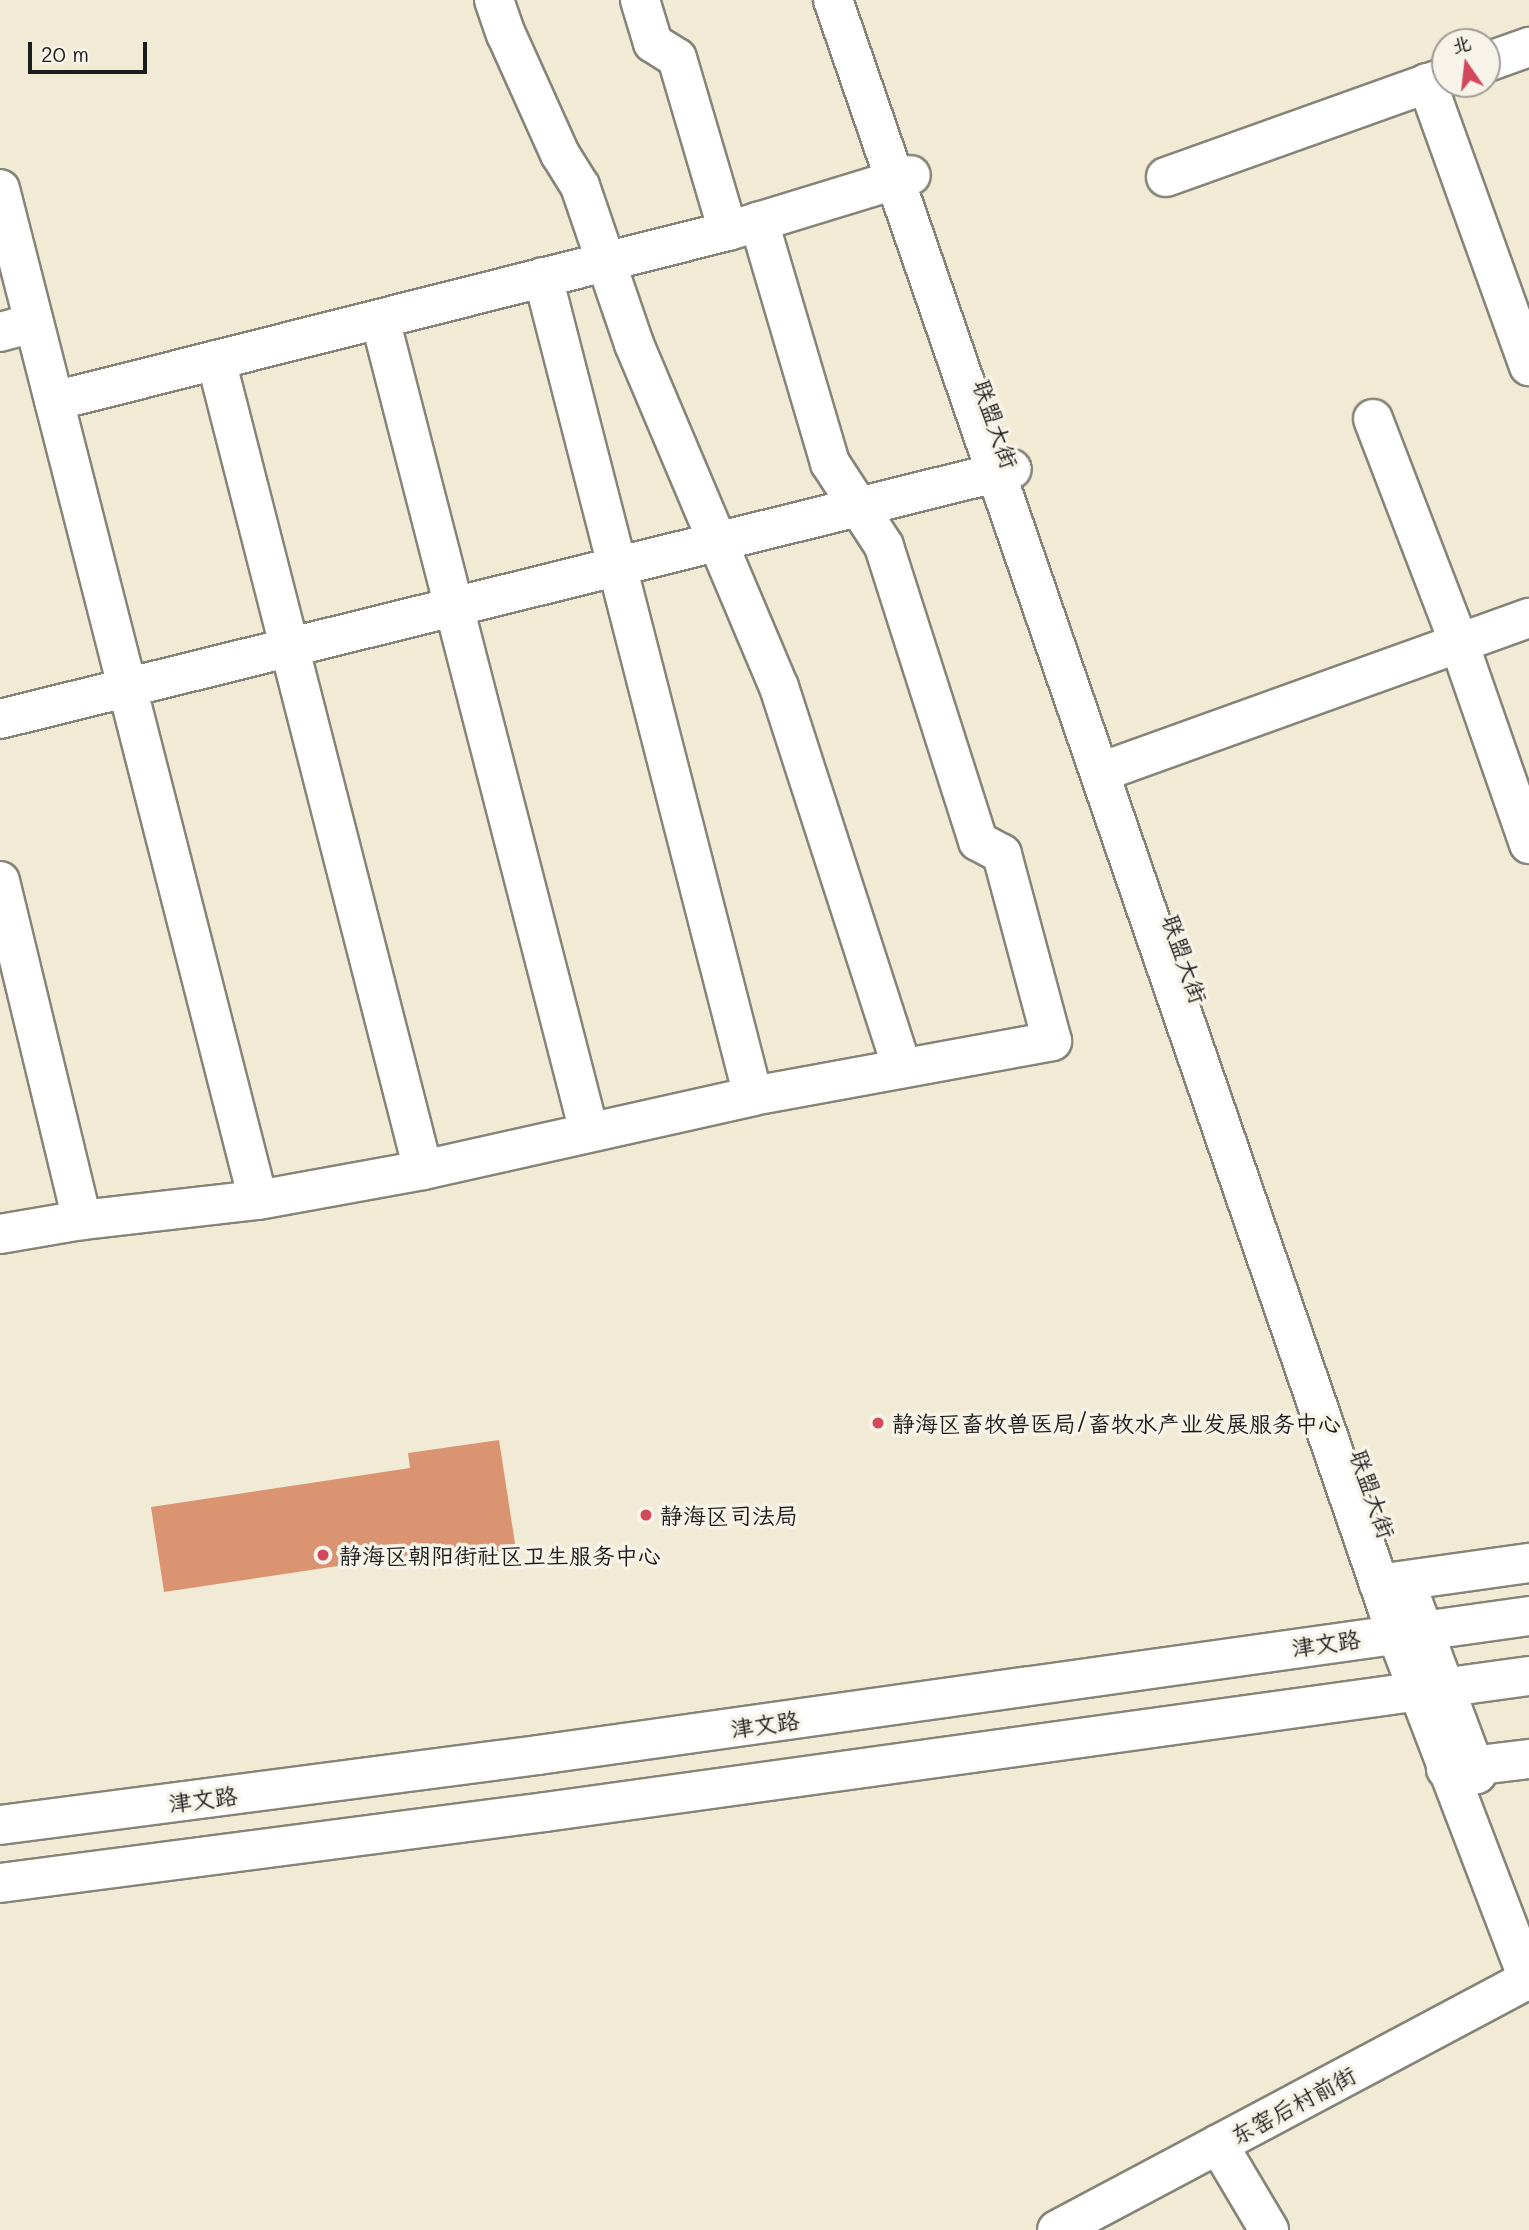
<!DOCTYPE html>
<meta charset="utf-8">
<style>
body{margin:0}
#map{position:relative;width:1529px;height:2230px;overflow:hidden;background:#f1ebd5;font-family:Mali,"LXGW WenKai TC",sans-serif}
div>[style]{position:absolute}
.building>*{inset:0;background:#db9471}
.roads{filter:drop-shadow(2px 0 #868478) drop-shadow(-2px 0 #868478) drop-shadow(0 2px #868478) drop-shadow(0 -2px #868478)}
.minor>*{height:38px;margin:-19px;padding:0 19px;transform-origin:19px;border-radius:19px;background:#fff}
.major>*{height:38px;margin:-19px;padding:0 19px;transform-origin:19px;border-radius:19px;background:#fff}
.dots>*{width:19px;height:19px;translate:-50% -50%;box-sizing:border-box;border:4px solid #f7f3e8;border-radius:50%}
span{translate:-50% -50%;white-space:nowrap;text-align:center;line-height:1.15;-webkit-text-stroke:7px #f7f3e8;paint-order:stroke}
.street-label{font-size:23px;color:#1c1c1c}
.poi-label{font-size:23px;color:#1c1c1c}
.left{translate:0 -50%;text-align:left}
.north{position:absolute;left:1431px;top:28px;width:70px;height:70px;box-sizing:border-box;background:#f7f3e8;border:2px solid #9f9d96;border-radius:50%;rotate:346deg;font-size:19px;font-weight:700;line-height:28px;text-align:center;color:#1c1c1c}
.north::after{content:'';display:block;margin:auto;width:24px;height:32px;background:#d1495b;clip-path:polygon(50% 0,100% 100%,50% 72%,0 100%)}
.scale{position:absolute;left:28px;top:42px;width:119px;height:32px;box-sizing:border-box;border:4px solid #1c1c1c;border-top:0;padding-left:9px;font-size:21px;line-height:24px;white-space:nowrap;color:#1c1c1c;-webkit-text-stroke:5px #f7f3e8;paint-order:stroke}
</style>
<div id="map">
<div class="building">
<i style="clip-path:polygon(499px 1440px,516px 1550px,426px 1563px,425px 1553px,164px 1592px,151px 1507px,410px 1468px,408px 1453px)"></i>
</div>
<div class="roads">
<div class="minor">
<i style="left:494px;top:0;width:36px;rotate:71deg"></i>
<i style="left:506px;top:34px;width:132px;rotate:65.8deg"></i>
<i style="left:560px;top:154px;width:38px;rotate:58deg"></i>
<i style="left:580px;top:186px;width:167px;rotate:71.1deg"></i>
<i style="left:634px;top:344px;width:372px;rotate:67.1deg"></i>
<i style="left:779px;top:687px;width:400px;rotate:72.1deg"></i>
<i style="left:640px;top:0;width:45px;rotate:73.2deg"></i>
<i style="left:653px;top:43px;width:28px;rotate:32deg"></i>
<i style="left:677px;top:58px;width:180px;rotate:73.6deg"></i>
<i style="left:1487px;top:62px;width:45px;rotate:-19.7deg"></i>
<i style="left:1427px;top:83px;width:301px;rotate:70.2deg"></i>
<i style="left:1166px;top:177px;width:296px;rotate:-19.7deg"></i>
<i style="left:0;top:189px;width:1043px;rotate:75.68deg"></i>
<i style="left:543px;top:277px;width:845px;rotate:75.62deg"></i>
<i style="left:380px;top:319px;width:839px;rotate:75.58deg"></i>
<i style="left:0;top:332px;width:35px;rotate:-15deg"></i>
<i style="left:216px;top:360px;width:836px;rotate:75.66deg"></i>
<i style="left:54px;top:401px;width:695px;rotate:-14.16deg"></i>
<i style="left:728px;top:231px;width:191px;rotate:-17deg"></i>
<i style="left:1373px;top:419px;width:240px;rotate:69deg"></i>
<i style="left:1459px;top:643px;width:213px;rotate:70.8deg"></i>
<i style="left:0;top:719px;width:1042px;rotate:-13.88deg"></i>
<i style="left:1101px;top:772px;width:455px;rotate:-19.8deg"></i>
<i style="left:0;top:881px;width:349px;rotate:76.4deg"></i>
<i style="left:0;top:1234px;width:83px;rotate:-9.7deg"></i>
<i style="left:82px;top:1220px;width:177px;rotate:-6.5deg"></i>
<i style="left:258px;top:1200px;width:168px;rotate:-10.3deg"></i>
<i style="left:423px;top:1170px;width:338px;rotate:-12.6deg"></i>
<i style="left:753px;top:1096px;width:304px;rotate:-10.4deg"></i>
<i style="left:1052px;top:1041px;width:194px;rotate:-105deg"></i>
<i style="left:1002px;top:854px;width:27px;rotate:-152deg"></i>
<i style="left:978px;top:841px;width:310px;rotate:-107.7deg"></i>
<i style="left:884px;top:546px;width:99px;rotate:-123deg"></i>
<i style="left:830px;top:463px;width:252px;rotate:-106.4deg"></i>
<i style="left:1379px;top:1584px;width:151px;rotate:-8deg"></i>
<i style="left:1446px;top:1769px;width:84px;rotate:-6.9deg"></i>
<i style="left:1218px;top:2144px;width:100px;rotate:59.3deg"></i>
<i style="left:1057px;top:2230px;width:535px;rotate:-28deg"></i>
</div>
<div class="major">
<i style="left:833px;top:0;width:1727px;rotate:70.98deg"></i>
<i style="left:1396px;top:1633px;width:373px;rotate:69.1deg"></i>
<i style="left:1411px;top:1597px;width:189px;rotate:69.6deg"></i>
<i style="left:0;top:1825px;width:543px;rotate:-7.41deg"></i>
<i style="left:538px;top:1755px;width:1001px;rotate:-7.98deg"></i>
<i style="left:0;top:1883px;width:550px;rotate:-7.42deg"></i>
<i style="left:545px;top:1812px;width:993px;rotate:-7.87deg"></i>
</div>
</div>
<div class="dots">
<i style="left:878px;top:1423px;background:#d1495b"></i>
<i style="left:646px;top:1515px;background:#d1495b"></i>
<i style="left:323px;top:1555px;background:#d1495b"></i>
</div>
<div class="street-label">
<span style="left:996px;top:424px;rotate:71deg">联盟大街</span>
<span style="left:1185px;top:959px;rotate:71deg">联盟大街</span>
<span style="left:1373px;top:1494px;rotate:71deg">联盟大街</span>
<span style="left:1326px;top:1643px;rotate:-8deg">津文路</span>
<span style="left:765px;top:1724px;rotate:-8deg">津文路</span>
<span style="left:203px;top:1799px;rotate:-7deg">津文路</span>
<span style="left:1293px;top:2105px;rotate:-28deg">东窑后村前街</span>
</div>
<div class="poi-label">
<span class="left" style="left:892px;top:1423px">静海区畜牧兽医局/畜牧水产业发展服务中心</span>
<span class="left" style="left:660px;top:1515px">静海区司法局</span>
<span class="left" style="left:339px;top:1555px">静海区朝阳街社区卫生服务中心</span>
</div>
<div class="north">北</div>
<div class="scale">20 m</div>
</div>
